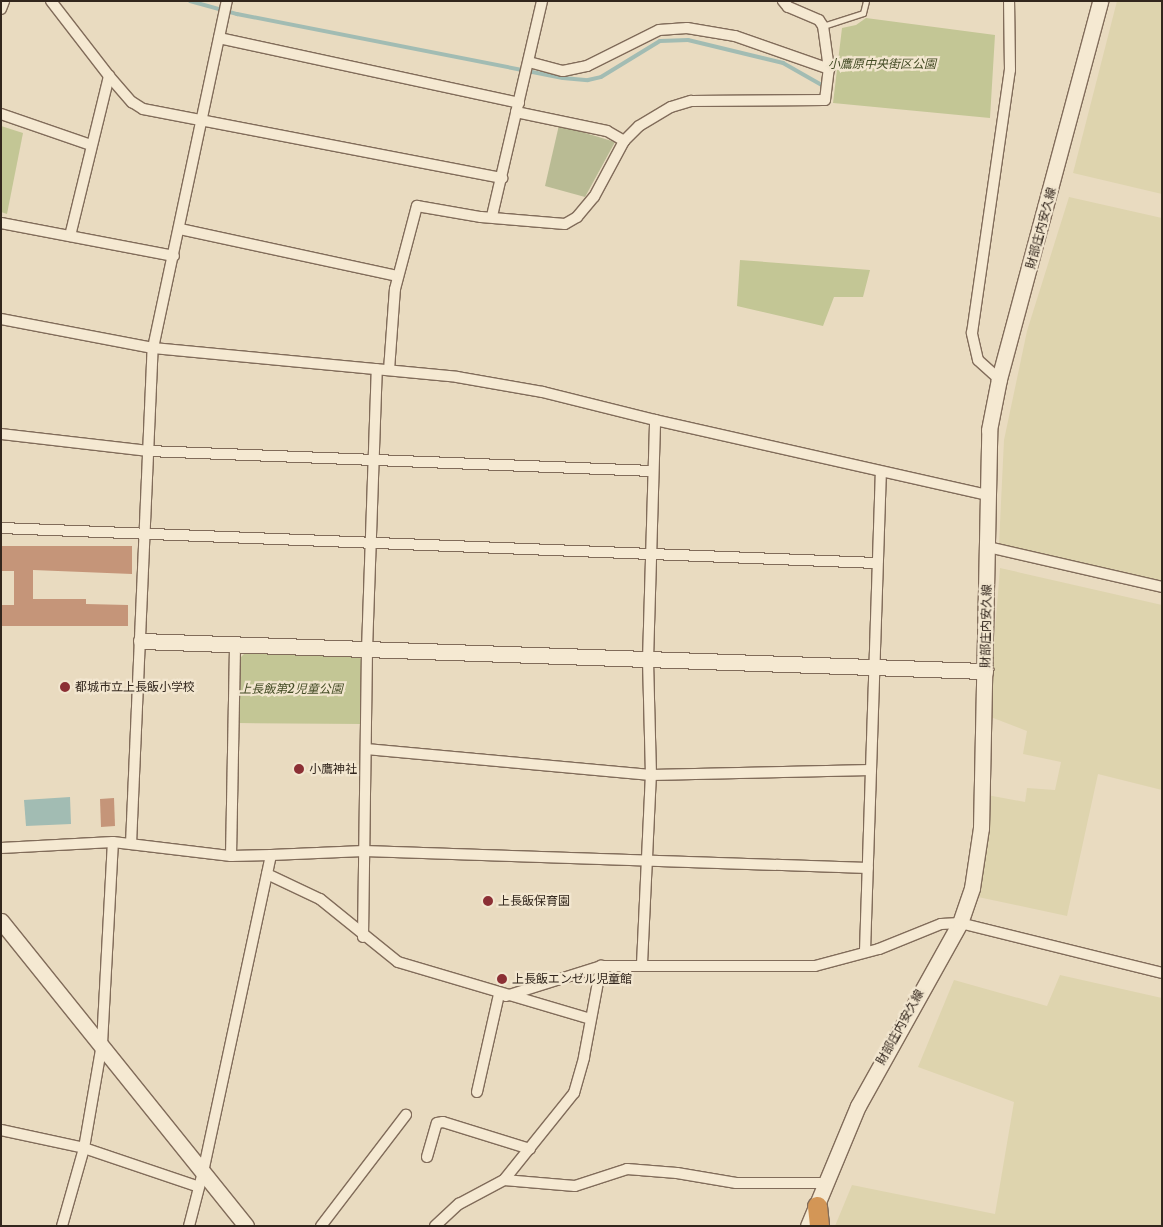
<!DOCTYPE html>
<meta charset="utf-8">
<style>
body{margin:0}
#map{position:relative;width:1163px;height:1227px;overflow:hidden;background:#e9dbc0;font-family:"Libre Baskerville","Noto Sans JP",serif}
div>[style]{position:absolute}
.farmland>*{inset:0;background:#ded4ae}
.green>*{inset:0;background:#c3c695}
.cemetery>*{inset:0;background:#b9bb94}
.water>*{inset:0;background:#a2bcb3}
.stream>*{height:4px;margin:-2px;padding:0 2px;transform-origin:2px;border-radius:2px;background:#a2bcb3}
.building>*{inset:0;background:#c59579}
.roads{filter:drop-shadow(1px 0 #816c5a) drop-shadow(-1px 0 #816c5a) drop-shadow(0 1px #816c5a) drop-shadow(0 -1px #816c5a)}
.lane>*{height:5px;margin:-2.5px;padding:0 2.5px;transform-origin:2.5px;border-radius:2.5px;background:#f5e9d2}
.street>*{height:10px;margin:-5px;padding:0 5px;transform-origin:5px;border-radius:5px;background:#f5e9d2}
.secondary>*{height:15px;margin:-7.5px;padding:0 7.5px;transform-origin:7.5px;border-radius:7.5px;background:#f5e9d2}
.highway>*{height:19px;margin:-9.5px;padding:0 9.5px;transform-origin:9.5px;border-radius:9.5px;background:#d39656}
.dots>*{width:14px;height:14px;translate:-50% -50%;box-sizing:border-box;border:2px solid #f2e6cf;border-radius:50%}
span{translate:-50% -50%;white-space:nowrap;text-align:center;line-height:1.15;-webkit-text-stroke:4.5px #f2e6cf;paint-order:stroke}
.park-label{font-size:12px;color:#444c25;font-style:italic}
.street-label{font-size:12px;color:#32261d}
.poi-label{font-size:12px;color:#32261d}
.left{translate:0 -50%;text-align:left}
.frame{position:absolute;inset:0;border:2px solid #32261d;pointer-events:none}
</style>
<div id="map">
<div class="farmland">
<i style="clip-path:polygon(1117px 1px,1162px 1px,1162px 194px,1073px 173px)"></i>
<i style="clip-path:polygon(1069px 197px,1162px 218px,1162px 582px,999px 545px,1004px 440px,1027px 331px)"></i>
<i style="clip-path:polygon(1000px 568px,1162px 605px,1162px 790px,1098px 774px,1067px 916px,978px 897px,987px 795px,1025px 802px,1027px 788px,1055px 790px,1061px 762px,1023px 754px,1027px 731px,988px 716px)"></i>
<i style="clip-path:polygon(1060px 975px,1162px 998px,1162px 1226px,835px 1226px,852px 1185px,995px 1214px,1014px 1102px,918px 1067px,954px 980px,1047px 1006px)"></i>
</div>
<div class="green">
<i style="clip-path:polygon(866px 18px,995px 35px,990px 118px,833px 103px,842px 28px,856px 25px)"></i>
<i style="clip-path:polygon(1px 126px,23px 133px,7px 214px,1px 212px)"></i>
<i style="clip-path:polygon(740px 260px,870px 270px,863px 297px,834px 297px,823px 326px,737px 306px)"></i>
<i style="clip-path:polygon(245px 653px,359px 657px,363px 661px,362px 724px,238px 723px,239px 659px)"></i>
</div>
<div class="cemetery">
<i style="clip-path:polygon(559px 125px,615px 142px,585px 197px,545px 186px)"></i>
</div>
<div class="water">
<i style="clip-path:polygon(70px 797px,71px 824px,26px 826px,24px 800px)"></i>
</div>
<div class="stream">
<i style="left:190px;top:1px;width:49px;rotate:15.5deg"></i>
<i style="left:237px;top:14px;width:332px;rotate:11.1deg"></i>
<i style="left:563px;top:78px;width:25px;rotate:5deg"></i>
<i style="left:588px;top:80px;width:13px;rotate:-13deg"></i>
<i style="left:601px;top:77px;width:69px;rotate:-31.4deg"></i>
<i style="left:660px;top:41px;width:28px;rotate:-2deg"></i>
<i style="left:688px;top:40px;width:98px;rotate:13.6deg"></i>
<i style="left:783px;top:63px;width:43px;rotate:29.6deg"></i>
</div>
<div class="building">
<i style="clip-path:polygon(1px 546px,132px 546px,132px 574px,33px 570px,33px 599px,86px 599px,86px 604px,128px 605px,128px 626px,1px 626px,1px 605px,14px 605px,14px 571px,1px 571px)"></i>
<i style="clip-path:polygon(114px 798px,115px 826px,101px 827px,100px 799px)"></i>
</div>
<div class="roads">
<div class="lane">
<i style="left:823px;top:26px;width:42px;rotate:-18deg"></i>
<i style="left:863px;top:13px;width:12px;rotate:-76deg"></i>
</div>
<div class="street">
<i style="left:51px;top:1px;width:95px;rotate:52.3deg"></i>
<i style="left:109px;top:76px;width:35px;rotate:49deg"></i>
<i style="left:132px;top:102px;width:13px;rotate:32deg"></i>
<i style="left:143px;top:109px;width:366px;rotate:10.9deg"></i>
<i style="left:1px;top:9px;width:9px;rotate:-69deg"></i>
<i style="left:219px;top:38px;width:307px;rotate:12.2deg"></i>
<i style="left:529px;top:62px;width:35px;rotate:15deg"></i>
<i style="left:563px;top:71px;width:25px;rotate:-12deg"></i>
<i style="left:587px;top:66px;width:80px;rotate:-26.6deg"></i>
<i style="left:659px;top:30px;width:28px;rotate:-4deg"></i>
<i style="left:687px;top:28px;width:49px;rotate:9.5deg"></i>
<i style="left:735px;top:36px;width:100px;rotate:19.3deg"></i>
<i style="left:516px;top:112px;width:93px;rotate:11.8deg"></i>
<i style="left:607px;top:131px;width:20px;rotate:30deg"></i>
<i style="left:1px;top:114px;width:95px;rotate:19deg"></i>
<i style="left:492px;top:216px;width:221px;rotate:-76.9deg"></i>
<i style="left:1px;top:223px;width:176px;rotate:10.8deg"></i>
<i style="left:180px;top:229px;width:223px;rotate:12.2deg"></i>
<i style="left:70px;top:236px;width:165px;rotate:-76.3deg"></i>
<i style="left:1px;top:319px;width:155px;rotate:10.8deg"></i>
<i style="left:153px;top:348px;width:305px;rotate:5.4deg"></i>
<i style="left:457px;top:377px;width:87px;rotate:9.9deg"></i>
<i style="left:543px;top:392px;width:115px;rotate:14deg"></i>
<i style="left:655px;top:420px;width:342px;rotate:12.7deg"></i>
<i style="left:389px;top:370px;width:81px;rotate:-85.8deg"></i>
<i style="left:395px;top:289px;width:86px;rotate:-75.2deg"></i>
<i style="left:417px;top:206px;width:65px;rotate:9.8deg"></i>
<i style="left:481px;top:217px;width:84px;rotate:4.8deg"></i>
<i style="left:565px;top:224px;width:14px;rotate:-30deg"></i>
<i style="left:577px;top:217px;width:26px;rotate:-50deg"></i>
<i style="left:594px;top:197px;width:64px;rotate:-61.8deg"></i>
<i style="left:624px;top:141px;width:21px;rotate:-45deg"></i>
<i style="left:639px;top:126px;width:37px;rotate:-31deg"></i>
<i style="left:671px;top:107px;width:21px;rotate:-17deg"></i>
<i style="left:691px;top:101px;width:134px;rotate:-0.4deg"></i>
<i style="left:825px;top:100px;width:31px;rotate:-83deg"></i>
<i style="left:829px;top:69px;width:43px;rotate:-97.9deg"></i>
<i style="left:823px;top:26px;width:7px;rotate:-124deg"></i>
<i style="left:819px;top:20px;width:34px;rotate:-157deg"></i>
<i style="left:788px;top:7px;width:8px;rotate:-130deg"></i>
<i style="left:999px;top:379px;width:28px;rotate:-138deg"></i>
<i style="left:978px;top:360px;width:28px;rotate:-103deg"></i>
<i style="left:972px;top:333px;width:266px;rotate:-81.8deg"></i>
<i style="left:1010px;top:70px;width:69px;rotate:-90.8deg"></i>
<i style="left:1px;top:434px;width:148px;rotate:6.6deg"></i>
<i style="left:148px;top:451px;width:504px;rotate:2.27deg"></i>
<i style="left:1px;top:528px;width:877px;rotate:2.29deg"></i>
<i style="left:988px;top:547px;width:179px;rotate:12.9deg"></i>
<i style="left:366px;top:749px;width:286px;rotate:5.2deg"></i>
<i style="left:651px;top:775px;width:220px;rotate:-1.3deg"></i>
<i style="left:131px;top:844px;width:496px;rotate:-87.5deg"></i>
<i style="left:153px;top:348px;width:355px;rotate:-78deg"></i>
<i style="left:1px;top:848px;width:112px;rotate:-3.1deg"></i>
<i style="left:113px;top:842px;width:119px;rotate:6.8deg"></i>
<i style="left:231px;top:856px;width:40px;rotate:-1.4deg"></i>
<i style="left:271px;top:855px;width:324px;rotate:102.1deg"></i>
<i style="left:203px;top:1172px;width:56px;rotate:104.5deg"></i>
<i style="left:271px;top:855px;width:93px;rotate:-2.5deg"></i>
<i style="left:364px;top:851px;width:504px;rotate:1.93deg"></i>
<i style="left:231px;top:856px;width:212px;rotate:-88.9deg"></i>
<i style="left:267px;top:874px;width:59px;rotate:25.3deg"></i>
<i style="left:320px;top:899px;width:100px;rotate:38.9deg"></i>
<i style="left:398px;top:962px;width:200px;rotate:16.5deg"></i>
<i style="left:363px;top:937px;width:287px;rotate:-89.2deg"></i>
<i style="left:367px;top:650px;width:281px;rotate:-88deg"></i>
<i style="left:865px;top:951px;width:479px;rotate:-88.1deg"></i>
<i style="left:642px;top:964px;width:189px;rotate:-87.3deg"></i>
<i style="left:651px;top:775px;width:115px;rotate:-91.5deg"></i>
<i style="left:648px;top:660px;width:240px;rotate:-88.3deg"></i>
<i style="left:506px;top:996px;width:100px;rotate:-17.5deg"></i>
<i style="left:601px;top:966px;width:214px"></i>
<i style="left:815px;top:966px;width:66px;rotate:-14.9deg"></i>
<i style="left:879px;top:949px;width:67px;rotate:-22deg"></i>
<i style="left:941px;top:924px;width:19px;rotate:-3deg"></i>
<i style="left:960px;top:923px;width:208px;rotate:13.9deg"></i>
<i style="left:477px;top:1092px;width:100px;rotate:-77.3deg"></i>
<i style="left:1px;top:1130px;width:85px;rotate:12.2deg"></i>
<i style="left:84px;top:1148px;width:121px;rotate:18.7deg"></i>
<i style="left:427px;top:1157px;width:35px;rotate:-74deg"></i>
<i style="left:437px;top:1123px;width:6px;rotate:-9deg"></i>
<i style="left:443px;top:1122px;width:91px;rotate:17.2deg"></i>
<i style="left:504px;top:1180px;width:71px;rotate:4.8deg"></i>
<i style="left:575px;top:1186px;width:55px;rotate:-18.1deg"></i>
<i style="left:627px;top:1169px;width:50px;rotate:4.6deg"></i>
<i style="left:677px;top:1173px;width:60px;rotate:9.6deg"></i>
<i style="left:736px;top:1183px;width:90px"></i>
<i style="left:62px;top:1226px;width:81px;rotate:-74.2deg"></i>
<i style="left:84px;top:1148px;width:106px;rotate:-80.2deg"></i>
<i style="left:102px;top:1044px;width:202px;rotate:-86.9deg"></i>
<i style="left:321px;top:1226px;width:140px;rotate:-52.6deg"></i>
<i style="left:435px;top:1226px;width:33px;rotate:-43deg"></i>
<i style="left:459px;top:1204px;width:51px;rotate:-28.1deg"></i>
<i style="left:504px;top:1180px;width:112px;rotate:-51.2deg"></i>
<i style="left:574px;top:1093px;width:37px;rotate:-74deg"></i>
<i style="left:584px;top:1057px;width:93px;rotate:-79.4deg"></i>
</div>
<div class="secondary">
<i style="left:141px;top:641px;width:845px;rotate:2.04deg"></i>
<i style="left:1px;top:921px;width:391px;rotate:51.2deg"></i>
<i style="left:808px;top:1226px;width:130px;rotate:-67.4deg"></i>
<i style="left:858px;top:1106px;width:210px;rotate:-60.9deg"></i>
<i style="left:960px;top:923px;width:37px;rotate:-71deg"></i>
<i style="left:972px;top:888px;width:61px;rotate:-81.5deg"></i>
<i style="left:981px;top:828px;width:398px;rotate:-88.8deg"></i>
<i style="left:989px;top:430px;width:52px;rotate:-78.9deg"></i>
<i style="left:999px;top:379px;width:391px;rotate:-75deg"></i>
</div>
<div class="highway">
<i style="left:817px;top:1206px;width:20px;rotate:84deg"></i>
</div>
</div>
<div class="dots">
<i style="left:65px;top:687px;background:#8b2f34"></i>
<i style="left:299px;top:769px;background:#8b2f34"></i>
<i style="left:488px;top:901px;background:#8b2f34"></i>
<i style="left:502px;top:979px;background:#8b2f34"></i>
</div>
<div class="park-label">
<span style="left:882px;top:64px">小鷹原中央街区公園</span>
<span style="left:291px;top:689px">上長飯第2児童公園</span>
</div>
<div class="street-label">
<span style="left:1041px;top:228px;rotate:-75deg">財部庄内安久線</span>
<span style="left:986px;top:626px;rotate:-89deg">財部庄内安久線</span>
<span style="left:900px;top:1027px;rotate:-61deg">財部庄内安久線</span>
</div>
<div class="poi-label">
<span class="left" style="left:75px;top:687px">都城市立上長飯小学校</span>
<span class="left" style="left:309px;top:769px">小鷹神社</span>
<span class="left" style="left:498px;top:901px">上長飯保育園</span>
<span class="left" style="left:512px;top:979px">上長飯エンゼル児童館</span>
</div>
<div class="frame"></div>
</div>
